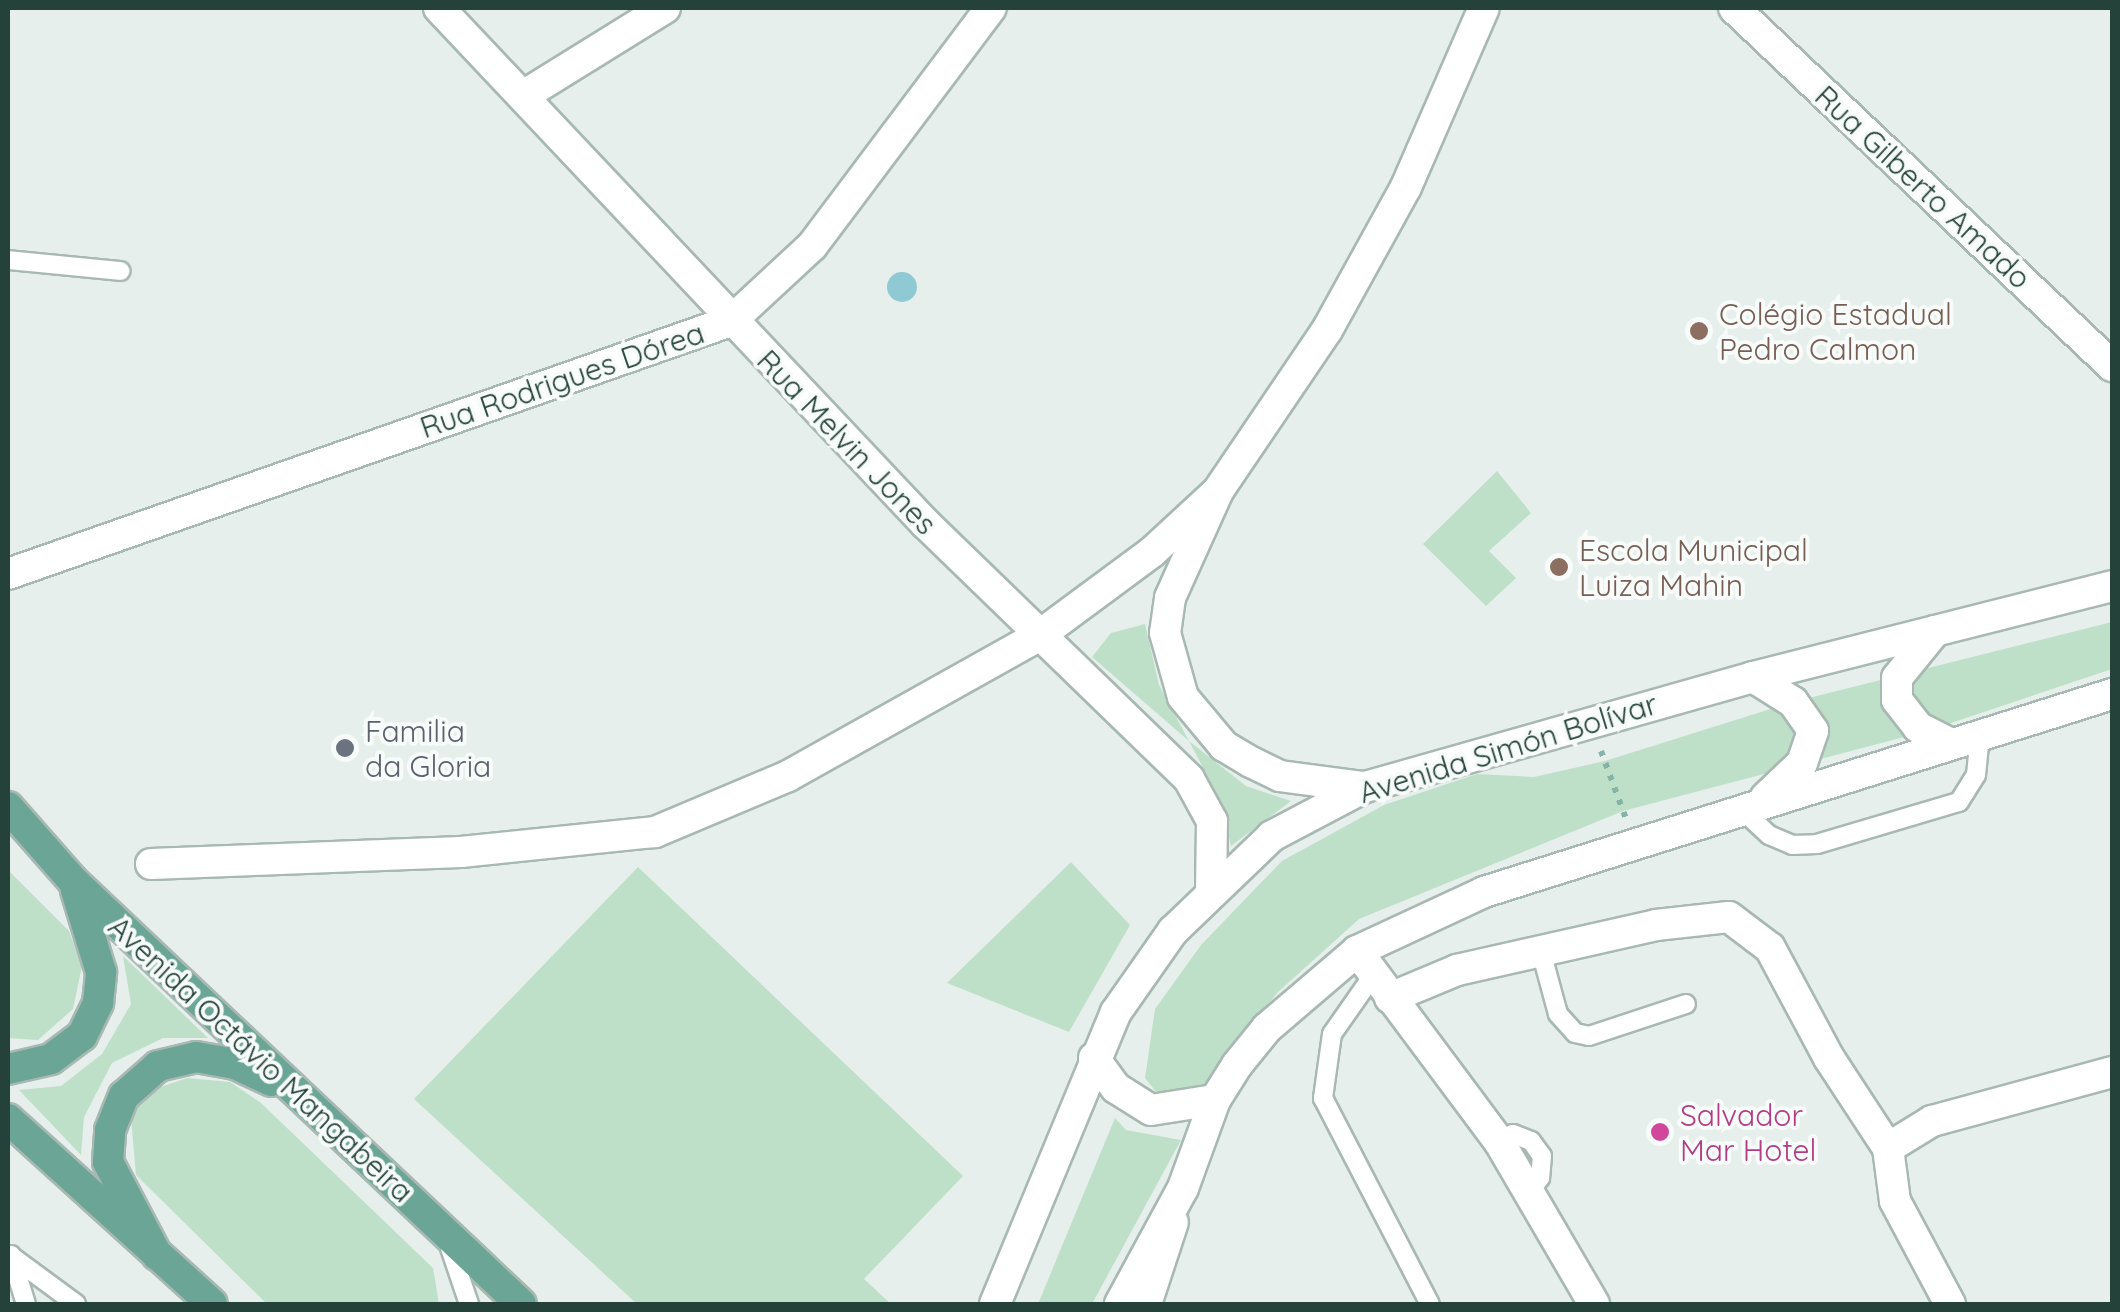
<!DOCTYPE html>
<meta charset="utf-8">
<style>
body{margin:0}
#map{position:relative;width:2120px;height:1312px;overflow:hidden;background:#e6efeb;font-family:Quicksand,sans-serif}
div>[style]{position:absolute}
.green>*{inset:0;background:#bfe0c8}
.water>*{inset:0;background:#8ec9d4}
.round{border-radius:50%}
.path>*{height:6px;margin-top:-3px;transform-origin:0;background:repeating-linear-gradient(90deg,#86b3a5 0 5px,transparent 0 13px)}
.roads{filter:drop-shadow(2px 0 #a8b8b2) drop-shadow(-2px 0 #a8b8b2) drop-shadow(0 2px #a8b8b2) drop-shadow(0 -2px #a8b8b2)}
.service>*{height:18px;margin:-9px;padding:0 9px;transform-origin:9px;border-radius:9px;background:#fff}
.minor>*{height:30px;margin:-15px;padding:0 15px;transform-origin:15px;border-radius:15px;background:#fff}
.tertiary>*{height:30px;margin:-15px;padding:0 15px;transform-origin:15px;border-radius:15px;background:#fff}
.primary>*{height:30px;margin:-15px;padding:0 15px;transform-origin:15px;border-radius:15px;background:#6aa596}
.dots>*{width:28px;height:28px;translate:-50% -50%;box-sizing:border-box;border:5px solid #f7fbf9;border-radius:50%}
span{translate:-50% -50%;white-space:nowrap;text-align:center;line-height:1.15;-webkit-text-stroke:8px #f7fbf9;paint-order:stroke}
.street-label{font-size:30px;color:#24423a}
.education-label{font-size:30px;color:#785e54}
.left{translate:0 -50%;text-align:left}
.worship-label{font-size:30px;color:#5b616d}
.hotel-label{font-size:30px;color:#b23c85}
.frame{position:absolute;inset:0;border:10px solid #24423a;pointer-events:none}
</style>
<div id="map">
<div class="green">
<i style="clip-path:polygon(1497px 471px,1531px 513px,1489px 551px,1516px 578px,1486px 606px,1423px 544px)"></i>
<i style="clip-path:polygon(2112px 622px,2112px 669px,1927px 731px,1623px 811px,1359px 919px,1277px 993px,1201px 1091px,1181px 1098px,1157px 1093px,1145px 1078px,1155px 1009px,1201px 945px,1282px 861px,1384px 805px,1477px 774px,1534px 777px,1605px 761px,1793px 702px)"></i>
<i style="clip-path:polygon(1145px 624px,1159px 685px,1189px 741px,1246px 786px,1291px 801px,1231px 846px,1221px 802px,1189px 741px,1092px 657px,1111px 633px)"></i>
<i style="clip-path:polygon(1071px 862px,1130px 925px,1069px 1032px,947px 983px)"></i>
<i style="clip-path:polygon(638px 867px,963px 1176px,864px 1279px,891px 1304px,637px 1304px,414px 1099px)"></i>
<i style="clip-path:polygon(8px 870px,69px 931px,82px 966px,73px 1009px,38px 1040px,8px 1038px)"></i>
<i style="clip-path:polygon(123px 956px,208px 1038px,163px 1038px,112px 1063px,84px 1117px,81px 1155px,19px 1090px,61px 1086px,102px 1054px,131px 1004px)"></i>
<i style="clip-path:polygon(187px 1078px,230px 1082px,261px 1103px,433px 1268px,439px 1304px,267px 1304px,136px 1175px,131px 1118px,149px 1091px)"></i>
<i style="clip-path:polygon(1115px 1118px,1126px 1130px,1181px 1140px,1092px 1304px,1038px 1304px)"></i>
</div>
<div class="water">
<i class="round" style="left:887px;top:272px;width:30px;height:30px"></i>
</div>
<div class="path">
<i style="left:1601px;top:751px;width:72px;rotate:69.8deg"></i>
</div>
<div class="roads">
<div class="service">
<i style="left:8px;top:260px;width:113px;rotate:5.6deg"></i>
<i style="left:1740px;top:808px;width:40px;rotate:43deg"></i>
<i style="left:1769px;top:835px;width:25px;rotate:23deg"></i>
<i style="left:1792px;top:845px;width:25px;rotate:-2deg"></i>
<i style="left:1817px;top:844px;width:148px;rotate:-16.5deg"></i>
<i style="left:1959px;top:802px;width:32px;rotate:-58deg"></i>
<i style="left:1976px;top:775px;width:40px;rotate:-84.3deg"></i>
<i style="left:1542px;top:955px;width:61px;rotate:74.8deg"></i>
<i style="left:1558px;top:1014px;width:25px;rotate:48deg"></i>
<i style="left:1575px;top:1033px;width:14px;rotate:12deg"></i>
<i style="left:1589px;top:1036px;width:102px;rotate:-18.3deg"></i>
<i style="left:1374px;top:974px;width:73px;rotate:125deg"></i>
<i style="left:1332px;top:1034px;width:65px;rotate:98deg"></i>
<i style="left:1323px;top:1098px;width:232px;rotate:62.6deg"></i>
<i style="left:1498px;top:1140px;width:16px;rotate:-22deg"></i>
<i style="left:1513px;top:1134px;width:19px;rotate:21deg"></i>
<i style="left:1531px;top:1141px;width:19px;rotate:54deg"></i>
<i style="left:1542px;top:1156px;width:22px;rotate:95deg"></i>
<i style="left:1540px;top:1178px;width:18px;rotate:128deg"></i>
<i style="left:447px;top:1239px;width:69px;rotate:71.3deg"></i>
<i style="left:11px;top:1255px;width:51px;rotate:73deg"></i>
<i style="left:11px;top:1256px;width:81px;rotate:36.4deg"></i>
</div>
<div class="minor">
<i style="left:439px;top:8px;width:710px;rotate:46.66deg"></i>
<i style="left:926px;top:524px;width:366px;rotate:44.1deg"></i>
<i style="left:1189px;top:779px;width:48px;rotate:61.3deg"></i>
<i style="left:1212px;top:821px;width:68px;rotate:90.8deg"></i>
<i style="left:1734px;top:8px;width:521px;rotate:43.44deg"></i>
<i style="left:523px;top:96px;width:167px;rotate:-31.8deg"></i>
<i style="left:8px;top:574px;width:766px;rotate:-19.29deg"></i>
<i style="left:731px;top:321px;width:110px;rotate:-42.8deg"></i>
<i style="left:812px;top:246px;width:298px;rotate:-53.1deg"></i>
<i style="left:151px;top:864px;width:310px;rotate:-2.2deg"></i>
<i style="left:461px;top:852px;width:195px;rotate:-5.9deg"></i>
<i style="left:655px;top:832px;width:144px;rotate:-22.8deg"></i>
<i style="left:788px;top:776px;width:289px;rotate:-29.2deg"></i>
<i style="left:1040px;top:635px;width:139px;rotate:-36.5deg"></i>
<i style="left:1152px;top:552px;width:90px;rotate:-42.7deg"></i>
<i style="left:1218px;top:491px;width:194px;rotate:-55.9deg"></i>
<i style="left:1327px;top:330px;width:163px;rotate:-61.1deg"></i>
<i style="left:1406px;top:187px;width:195px;rotate:-66.5deg"></i>
<i style="left:1357px;top:951px;width:239px;rotate:53.3deg"></i>
<i style="left:1500px;top:1143px;width:186px;rotate:59.7deg"></i>
<i style="left:1390px;top:998px;width:73px;rotate:-22.7deg"></i>
<i style="left:1457px;top:970px;width:204px;rotate:-12.7deg"></i>
<i style="left:1656px;top:925px;width:73px;rotate:-6.3deg"></i>
<i style="left:1729px;top:917px;width:51px;rotate:37.1deg"></i>
<i style="left:1770px;top:948px;width:125px;rotate:61.8deg"></i>
<i style="left:1829px;top:1058px;width:108px;rotate:56.8deg"></i>
<i style="left:1888px;top:1148px;width:53px;rotate:82.5deg"></i>
<i style="left:1895px;top:1201px;width:117px;rotate:61.9deg"></i>
<i style="left:1888px;top:1148px;width:52px;rotate:-31.5deg"></i>
<i style="left:1932px;top:1121px;width:187px;rotate:-15.2deg"></i>
<i style="left:1146px;top:1304px;width:86px;rotate:-71.8deg"></i>
</div>
<div class="tertiary">
<i style="left:1218px;top:491px;width:117px;rotate:114.2deg"></i>
<i style="left:1170px;top:598px;width:35px;rotate:98deg"></i>
<i style="left:1165px;top:633px;width:66px;rotate:74.3deg"></i>
<i style="left:1183px;top:697px;width:64px;rotate:50.1deg"></i>
<i style="left:1224px;top:746px;width:31px;rotate:31deg"></i>
<i style="left:1251px;top:762px;width:32px;rotate:26deg"></i>
<i style="left:1280px;top:776px;width:83px;rotate:7.6deg"></i>
<i style="left:1935px;top:631px;width:60px;rotate:129deg"></i>
<i style="left:1897px;top:678px;width:22px;rotate:90deg"></i>
<i style="left:1897px;top:700px;width:34px;rotate:52deg"></i>
<i style="left:1918px;top:727px;width:37px;rotate:27deg"></i>
<i style="left:1753px;top:677px;width:47px;rotate:32deg"></i>
<i style="left:1793px;top:702px;width:35px;rotate:55deg"></i>
<i style="left:1813px;top:731px;width:34px;rotate:109deg"></i>
<i style="left:1802px;top:763px;width:50px;rotate:136.6deg"></i>
<i style="left:1094px;top:1058px;width:37px;rotate:54deg"></i>
<i style="left:1116px;top:1088px;width:41px;rotate:32.2deg"></i>
<i style="left:1151px;top:1110px;width:65px;rotate:-8.9deg"></i>
<i style="left:995px;top:1304px;width:316px;rotate:-67.5deg"></i>
<i style="left:1116px;top:1012px;width:99px;rotate:-54.9deg"></i>
<i style="left:1173px;top:931px;width:137px;rotate:-43.8deg"></i>
<i style="left:1272px;top:836px;width:105px;rotate:-27.8deg"></i>
<i style="left:1365px;top:787px;width:403px;rotate:-15.8deg"></i>
<i style="left:1753px;top:677px;width:370px;rotate:-14.2deg"></i>
<i style="left:1120px;top:1304px;width:132px;rotate:-61.5deg"></i>
<i style="left:1183px;top:1188px;width:94px;rotate:-70deg"></i>
<i style="left:1215px;top:1100px;width:41px;rotate:-57.8deg"></i>
<i style="left:1237px;top:1065px;width:48px;rotate:-51deg"></i>
<i style="left:1267px;top:1028px;width:118px;rotate:-40.5deg"></i>
<i style="left:1357px;top:951px;width:140px;rotate:-24.9deg"></i>
<i style="left:1484px;top:892px;width:658px;rotate:-17.5deg"></i>
</div>
<div class="primary">
<i style="left:8px;top:807px;width:98px;rotate:48.7deg"></i>
<i style="left:73px;top:881px;width:616px;rotate:43.36deg"></i>
<i style="left:8px;top:1069px;width:44px;rotate:-13.1deg"></i>
<i style="left:51px;top:1059px;width:39px;rotate:-37deg"></i>
<i style="left:82px;top:1036px;width:37px;rotate:-64deg"></i>
<i style="left:98px;top:1003px;width:31px;rotate:-84deg"></i>
<i style="left:101px;top:972px;width:86px;rotate:-107deg"></i>
<i style="left:8px;top:1119px;width:275px;rotate:42.2deg"></i>
<i style="left:157px;top:1255px;width:105px;rotate:-117.8deg"></i>
<i style="left:108px;top:1162px;width:32px;rotate:-86deg"></i>
<i style="left:110px;top:1130px;width:37px;rotate:-68deg"></i>
<i style="left:124px;top:1096px;width:45px;rotate:-41.4deg"></i>
<i style="left:158px;top:1066px;width:39px;rotate:-13deg"></i>
<i style="left:196px;top:1057px;width:40px;rotate:10deg"></i>
<i style="left:235px;top:1064px;width:40px;rotate:25deg"></i>
</div>
</div>
<div class="dots">
<i style="left:1699px;top:331px;background:#8d6e63"></i>
<i style="left:1559px;top:567px;background:#8d6e63"></i>
<i style="left:345px;top:748px;background:#6b7280"></i>
<i style="left:1660px;top:1132px;background:#d1479c"></i>
</div>
<div class="street-label">
<span style="left:1923px;top:187px;rotate:43deg">Rua Gilberto Amado</span>
<span style="left:562px;top:380px;rotate:-19deg">Rua Rodrigues Dórea</span>
<span style="left:847px;top:442px;rotate:46deg">Rua Melvin Jones</span>
<span style="left:1508px;top:748px;rotate:-17deg">Avenida Simón Bolívar</span>
<span style="left:261px;top:1059px;rotate:43deg">Avenida Octávio Mangabeira</span>
</div>
<div class="education-label">
<span class="left" style="left:1719px;top:331px">Colégio Estadual<br>Pedro Calmon</span>
<span class="left" style="left:1579px;top:567px">Escola Municipal<br>Luiza Mahin</span>
</div>
<div class="worship-label">
<span class="left" style="left:365px;top:748px">Familia<br>da Gloria</span>
</div>
<div class="hotel-label">
<span class="left" style="left:1680px;top:1132px">Salvador<br>Mar Hotel</span>
</div>
<div class="frame"></div>
</div>
